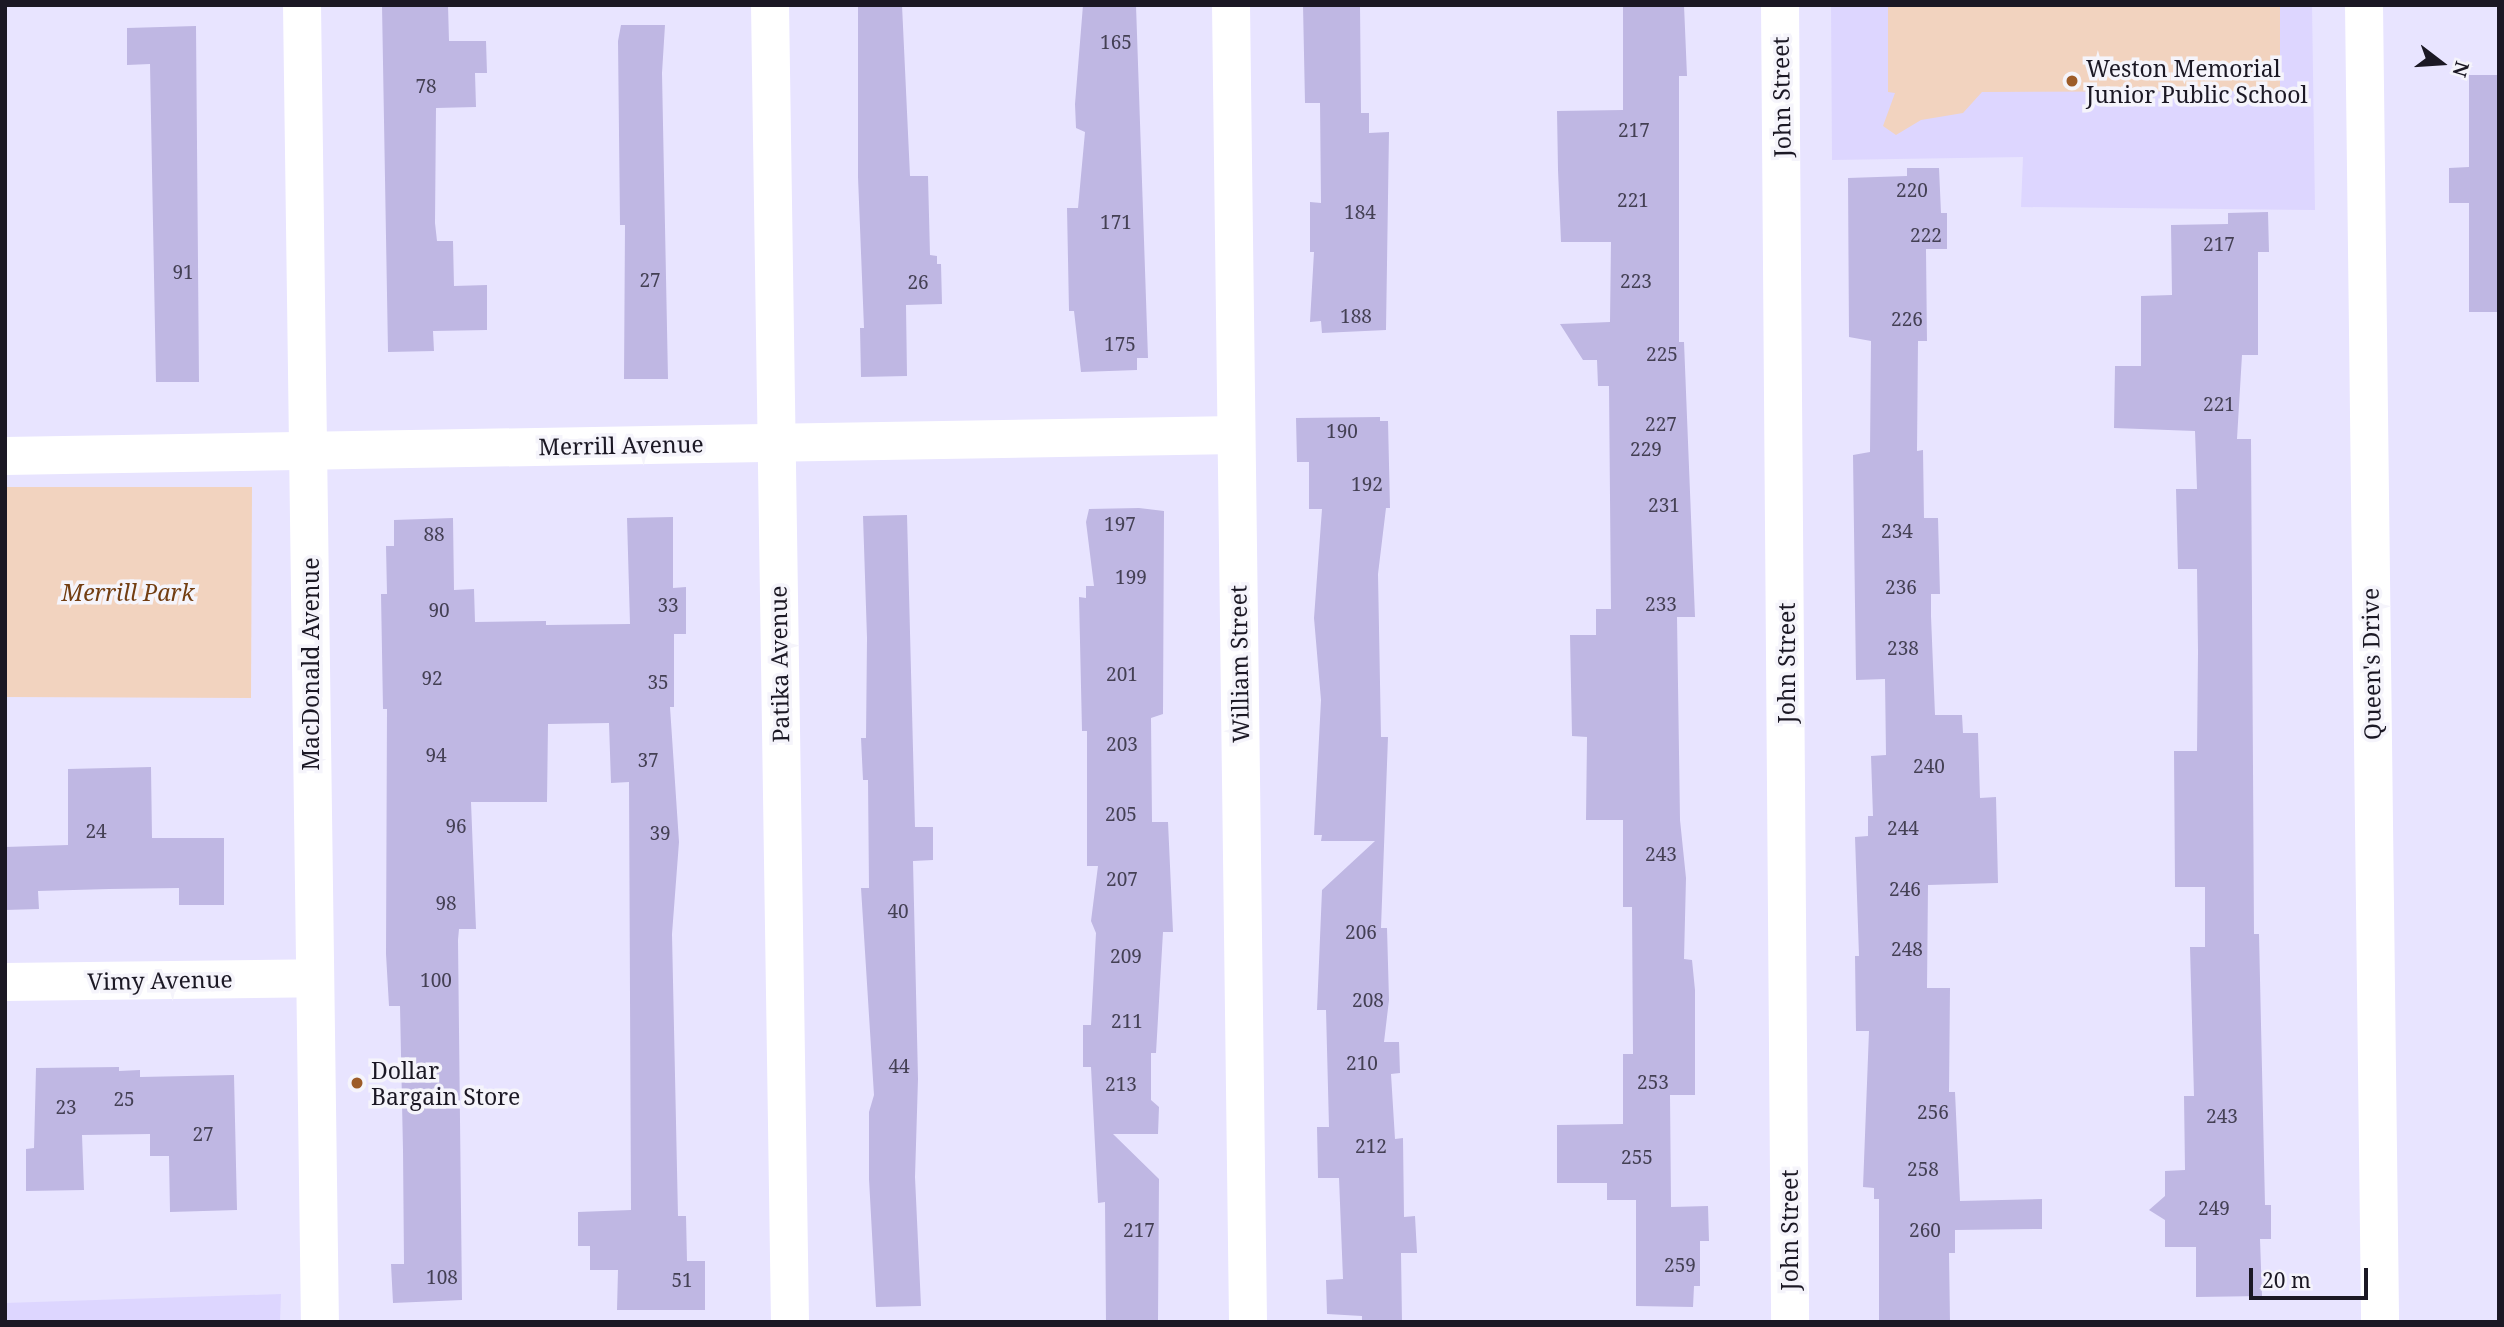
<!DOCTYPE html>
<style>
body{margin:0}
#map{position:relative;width:2504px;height:1327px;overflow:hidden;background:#e8e4ff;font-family:"Noto Serif",serif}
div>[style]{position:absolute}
.built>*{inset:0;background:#ddd6ff}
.green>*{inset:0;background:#f2d3bf}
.building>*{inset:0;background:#bfb7e3}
.minor>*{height:38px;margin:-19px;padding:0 19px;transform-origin:19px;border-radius:19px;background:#fff}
.dots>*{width:19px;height:19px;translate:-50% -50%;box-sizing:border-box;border:4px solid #f5f4fb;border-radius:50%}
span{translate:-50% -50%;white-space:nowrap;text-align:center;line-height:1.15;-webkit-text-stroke:7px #f5f4fb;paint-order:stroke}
.number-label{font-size:19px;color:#444054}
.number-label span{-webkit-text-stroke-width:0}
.poi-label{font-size:23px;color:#1b1824}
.left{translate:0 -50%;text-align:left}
.street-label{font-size:23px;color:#1b1824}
.park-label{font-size:23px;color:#733e12;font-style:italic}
.frame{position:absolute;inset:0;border:7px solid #1b1824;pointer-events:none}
.north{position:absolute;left:2406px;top:28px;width:70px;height:70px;-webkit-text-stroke:5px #f5f4fb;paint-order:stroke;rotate:107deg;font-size:19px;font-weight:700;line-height:28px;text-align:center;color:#1b1824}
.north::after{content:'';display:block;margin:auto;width:24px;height:32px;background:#1b1824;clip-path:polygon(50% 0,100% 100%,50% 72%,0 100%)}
.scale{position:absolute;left:2249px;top:1268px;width:119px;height:32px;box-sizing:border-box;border:4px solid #1b1824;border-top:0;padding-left:9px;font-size:21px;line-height:24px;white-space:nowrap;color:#1b1824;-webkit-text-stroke:5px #f5f4fb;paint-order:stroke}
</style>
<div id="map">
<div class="built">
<i style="clip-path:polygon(1831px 5px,2312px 5px,2315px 210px,2021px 207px,2023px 157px,1832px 160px)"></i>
<i style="clip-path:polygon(281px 1294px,280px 1322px,5px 1322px,5px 1303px)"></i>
</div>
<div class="green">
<i style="clip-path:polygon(1888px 5px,2280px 5px,2280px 91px,1982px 92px,1963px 113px,1921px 120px,1896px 135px,1883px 126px,1895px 93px,1888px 92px)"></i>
<i style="clip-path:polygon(5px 487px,252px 487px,251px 698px,5px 697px)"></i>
</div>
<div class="building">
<i style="clip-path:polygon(382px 5px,448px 5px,449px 41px,486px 41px,487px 73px,475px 73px,476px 107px,436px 108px,435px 223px,437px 241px,453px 241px,454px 286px,487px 285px,487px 330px,433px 331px,434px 351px,388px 352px)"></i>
<i style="clip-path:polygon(858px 5px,902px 5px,910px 176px,928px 176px,930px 255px,937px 256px,937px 264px,941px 264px,942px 304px,906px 305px,907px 376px,861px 377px,860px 328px,864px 328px,858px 177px)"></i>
<i style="clip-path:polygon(1083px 5px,1136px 5px,1148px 358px,1137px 358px,1137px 370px,1081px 372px,1074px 311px,1069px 311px,1067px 208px,1078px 208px,1085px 132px,1076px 128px,1075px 104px)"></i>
<i style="clip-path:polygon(1303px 5px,1360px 5px,1361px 113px,1369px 113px,1369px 133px,1389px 132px,1386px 330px,1322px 333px,1321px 321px,1310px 322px,1314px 252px,1310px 252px,1310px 202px,1321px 203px,1320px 103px,1305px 103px)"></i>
<i style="clip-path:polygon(1623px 5px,1684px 5px,1687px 76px,1679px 76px,1679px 342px,1684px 342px,1695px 617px,1677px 617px,1680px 820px,1686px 878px,1684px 959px,1692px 960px,1695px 990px,1695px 1095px,1670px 1095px,1671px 1207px,1708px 1206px,1709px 1241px,1700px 1241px,1700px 1286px,1694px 1286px,1693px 1307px,1636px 1306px,1636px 1200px,1607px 1200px,1607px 1183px,1557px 1183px,1557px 1125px,1623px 1124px,1623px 1054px,1633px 1054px,1632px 907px,1623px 907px,1623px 820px,1586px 820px,1587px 737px,1572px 736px,1570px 635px,1596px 635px,1596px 609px,1611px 609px,1609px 386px,1598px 386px,1597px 360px,1583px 360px,1560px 324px,1610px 322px,1611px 242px,1561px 242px,1558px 170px,1557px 111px,1623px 110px)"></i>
<i style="clip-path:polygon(621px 25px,665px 25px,662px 73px,668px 379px,624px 379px,625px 225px,620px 225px,618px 41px)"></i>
<i style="clip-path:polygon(196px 26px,199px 382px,156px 382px,150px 64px,127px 65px,127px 28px)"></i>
<i style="clip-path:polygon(2469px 75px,2499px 75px,2499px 312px,2469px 312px,2469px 203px,2449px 203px,2449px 168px,2469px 167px)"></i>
<i style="clip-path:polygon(1907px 168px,1939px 168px,1941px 213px,1947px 213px,1947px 249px,1926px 249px,1927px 341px,1918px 341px,1917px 451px,1923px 450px,1924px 518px,1938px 518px,1940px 594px,1931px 594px,1931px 616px,1935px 715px,1962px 715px,1963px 733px,1978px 733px,1980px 798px,1996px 797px,1998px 883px,1928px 885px,1927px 988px,1950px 988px,1949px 1092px,1955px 1092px,1960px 1201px,2042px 1199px,2042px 1229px,1955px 1230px,1955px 1253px,1949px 1253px,1950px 1322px,1879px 1322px,1879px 1199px,1874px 1199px,1874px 1188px,1863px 1187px,1869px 1031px,1856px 1031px,1855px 956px,1859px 956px,1855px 837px,1868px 836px,1868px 816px,1873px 816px,1871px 756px,1886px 755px,1885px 679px,1856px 680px,1853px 455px,1870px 452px,1871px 341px,1849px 337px,1848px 178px,1907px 176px)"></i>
<i style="clip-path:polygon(2268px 212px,2269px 252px,2258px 252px,2258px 355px,2242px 355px,2237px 439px,2251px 439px,2254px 934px,2259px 934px,2265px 1205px,2271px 1205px,2271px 1239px,2260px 1239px,2262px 1296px,2196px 1297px,2196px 1247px,2165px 1247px,2165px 1220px,2149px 1210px,2165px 1196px,2165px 1171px,2185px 1170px,2184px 1096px,2194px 1096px,2190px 947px,2205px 947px,2205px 887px,2175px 887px,2174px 751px,2197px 751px,2198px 652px,2197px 569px,2178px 569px,2176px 489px,2197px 489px,2195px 431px,2114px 428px,2115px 366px,2141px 366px,2141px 296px,2172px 295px,2171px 225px,2228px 224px,2228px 213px)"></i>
<i style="clip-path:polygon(1380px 417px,1380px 421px,1388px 421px,1390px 508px,1386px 508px,1378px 574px,1381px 737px,1388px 737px,1381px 928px,1387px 928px,1389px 1000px,1384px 1042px,1399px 1042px,1400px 1073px,1391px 1074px,1395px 1139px,1403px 1138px,1404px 1217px,1415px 1216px,1417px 1253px,1401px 1253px,1402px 1322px,1362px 1322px,1362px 1316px,1327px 1314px,1326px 1280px,1343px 1279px,1339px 1178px,1318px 1178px,1317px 1127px,1329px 1127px,1326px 1010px,1317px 1010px,1322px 890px,1375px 841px,1321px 841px,1322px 835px,1314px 835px,1321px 700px,1314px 618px,1322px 509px,1309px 509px,1309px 462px,1297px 462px,1296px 418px)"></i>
<i style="clip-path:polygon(1139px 508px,1164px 511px,1163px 714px,1151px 718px,1152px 822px,1168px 822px,1173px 932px,1163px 932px,1156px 1053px,1151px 1053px,1151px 1100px,1159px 1107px,1158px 1134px,1113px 1134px,1159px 1179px,1158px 1322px,1106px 1322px,1105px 1202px,1098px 1203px,1091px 1067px,1083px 1067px,1083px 1025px,1091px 1025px,1096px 933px,1091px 921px,1098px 866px,1087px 866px,1087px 731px,1082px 731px,1079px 597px,1086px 598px,1086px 586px,1094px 586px,1086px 522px,1089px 509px)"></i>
<i style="clip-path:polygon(907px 515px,915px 827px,933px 827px,933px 860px,913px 861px,918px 1079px,915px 1177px,921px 1306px,876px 1307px,869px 1179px,869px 1112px,874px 1095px,861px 888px,869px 888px,868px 780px,863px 780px,861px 738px,866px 738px,867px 638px,863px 516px)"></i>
<i style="clip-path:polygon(673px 517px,673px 588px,686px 587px,686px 634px,674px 634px,674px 707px,670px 707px,679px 842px,672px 934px,678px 1216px,686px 1216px,687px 1261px,705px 1261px,705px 1310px,617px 1310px,618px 1270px,590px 1270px,590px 1246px,578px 1246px,578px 1212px,631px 1210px,629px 782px,611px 783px,609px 723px,548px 724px,547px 802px,471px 802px,476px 929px,459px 929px,458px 940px,462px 1300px,393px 1303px,391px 1264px,404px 1264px,403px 1150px,400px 1006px,389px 1006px,386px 954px,387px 709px,383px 709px,381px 594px,387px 594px,386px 546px,394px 546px,394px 520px,453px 518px,454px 590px,474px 589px,475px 622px,546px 621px,546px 625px,630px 624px,627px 518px)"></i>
<i style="clip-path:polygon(151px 767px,152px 838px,224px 838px,224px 905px,179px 905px,179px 888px,109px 889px,38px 891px,39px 909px,5px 910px,5px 847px,68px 845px,68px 769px)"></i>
<i style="clip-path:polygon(119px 1067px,119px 1071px,140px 1070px,140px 1077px,234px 1075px,237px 1210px,170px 1212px,169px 1156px,150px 1156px,150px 1134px,82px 1135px,84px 1190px,26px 1191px,26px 1149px,34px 1148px,36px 1068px)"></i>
</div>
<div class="minor">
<i style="left:302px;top:5px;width:1317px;rotate:89.22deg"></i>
<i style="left:770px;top:5px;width:1317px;rotate:89.13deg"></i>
<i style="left:1231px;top:5px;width:1317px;rotate:89.26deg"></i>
<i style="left:1780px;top:5px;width:1317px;rotate:89.56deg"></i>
<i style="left:2364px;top:5px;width:1317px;rotate:89.3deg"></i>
<i style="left:5px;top:456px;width:1231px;rotate:-0.98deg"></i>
<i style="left:5px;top:982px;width:310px;rotate:-0.7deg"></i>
</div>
<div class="dots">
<i style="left:2072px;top:81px;background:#9d5b28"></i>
<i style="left:357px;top:1083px;background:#9d5b28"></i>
</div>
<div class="number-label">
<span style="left:1116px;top:43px">165</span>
<span style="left:426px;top:87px">78</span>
<span style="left:1634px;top:131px">217</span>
<span style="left:1912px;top:191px">220</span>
<span style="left:1633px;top:201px">221</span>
<span style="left:1360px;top:213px">184</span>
<span style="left:1116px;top:223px">171</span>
<span style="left:1926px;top:236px">222</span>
<span style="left:2219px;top:245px">217</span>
<span style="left:183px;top:273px">91</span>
<span style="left:650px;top:281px">27</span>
<span style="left:1636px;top:282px">223</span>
<span style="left:918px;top:283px">26</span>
<span style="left:1356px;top:317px">188</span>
<span style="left:1907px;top:320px">226</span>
<span style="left:1120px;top:345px">175</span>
<span style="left:1662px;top:355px">225</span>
<span style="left:2219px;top:405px">221</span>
<span style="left:1661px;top:425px">227</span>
<span style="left:1342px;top:432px">190</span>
<span style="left:1646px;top:450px">229</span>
<span style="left:1367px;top:485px">192</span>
<span style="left:1664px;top:506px">231</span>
<span style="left:1120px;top:525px">197</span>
<span style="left:1897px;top:532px">234</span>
<span style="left:434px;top:535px">88</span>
<span style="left:1131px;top:578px">199</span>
<span style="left:1901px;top:588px">236</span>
<span style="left:1661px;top:605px">233</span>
<span style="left:668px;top:606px">33</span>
<span style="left:439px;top:611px">90</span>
<span style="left:1903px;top:649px">238</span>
<span style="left:1122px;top:675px">201</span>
<span style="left:432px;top:679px">92</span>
<span style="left:658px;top:683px">35</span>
<span style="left:1122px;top:745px">203</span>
<span style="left:436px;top:756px">94</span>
<span style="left:648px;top:761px">37</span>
<span style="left:1929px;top:767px">240</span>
<span style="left:1121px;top:815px">205</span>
<span style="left:456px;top:827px">96</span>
<span style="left:1903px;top:829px">244</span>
<span style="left:96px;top:832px">24</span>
<span style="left:660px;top:834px">39</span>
<span style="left:1661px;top:855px">243</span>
<span style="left:1122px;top:880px">207</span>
<span style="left:1905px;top:890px">246</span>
<span style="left:446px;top:904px">98</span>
<span style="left:898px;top:912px">40</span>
<span style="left:1361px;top:933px">206</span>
<span style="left:1907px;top:950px">248</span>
<span style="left:1126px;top:957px">209</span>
<span style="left:436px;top:981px">100</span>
<span style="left:1368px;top:1001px">208</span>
<span style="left:1127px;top:1022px">211</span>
<span style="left:1362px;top:1064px">210</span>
<span style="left:899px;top:1067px">44</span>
<span style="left:1653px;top:1083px">253</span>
<span style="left:1121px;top:1085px">213</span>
<span style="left:124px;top:1100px">25</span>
<span style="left:66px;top:1108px">23</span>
<span style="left:1933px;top:1113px">256</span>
<span style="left:2222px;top:1117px">243</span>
<span style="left:203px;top:1135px">27</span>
<span style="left:1371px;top:1147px">212</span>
<span style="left:1637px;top:1158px">255</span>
<span style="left:1923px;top:1170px">258</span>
<span style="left:2214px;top:1209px">249</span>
<span style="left:1139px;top:1231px">217</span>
<span style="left:1925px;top:1231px">260</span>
<span style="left:1680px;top:1266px">259</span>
<span style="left:442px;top:1278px">108</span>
<span style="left:682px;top:1281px">51</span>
</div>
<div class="poi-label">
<span class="left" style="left:2086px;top:81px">Weston Memorial<br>Junior Public School</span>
<span class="left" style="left:371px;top:1083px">Dollar<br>Bargain Store</span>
</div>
<div class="street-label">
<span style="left:1781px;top:97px;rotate:-91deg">John Street</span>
<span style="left:621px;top:445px;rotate:-1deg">Merrill Avenue</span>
<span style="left:1786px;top:663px;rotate:-90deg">John Street</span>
<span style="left:310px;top:664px;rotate:-90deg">MacDonald Avenue</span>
<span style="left:779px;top:664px;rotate:-91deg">Patika Avenue</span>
<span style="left:1239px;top:664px;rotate:-91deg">William Street</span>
<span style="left:2371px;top:664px;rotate:-91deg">Queen's Drive</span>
<span style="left:160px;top:980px;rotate:-1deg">Vimy Avenue</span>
<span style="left:1789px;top:1230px;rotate:-90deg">John Street</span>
</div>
<div class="park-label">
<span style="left:128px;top:592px">Merrill Park</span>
</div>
<div class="frame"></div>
<div class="north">N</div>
<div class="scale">20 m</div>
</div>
